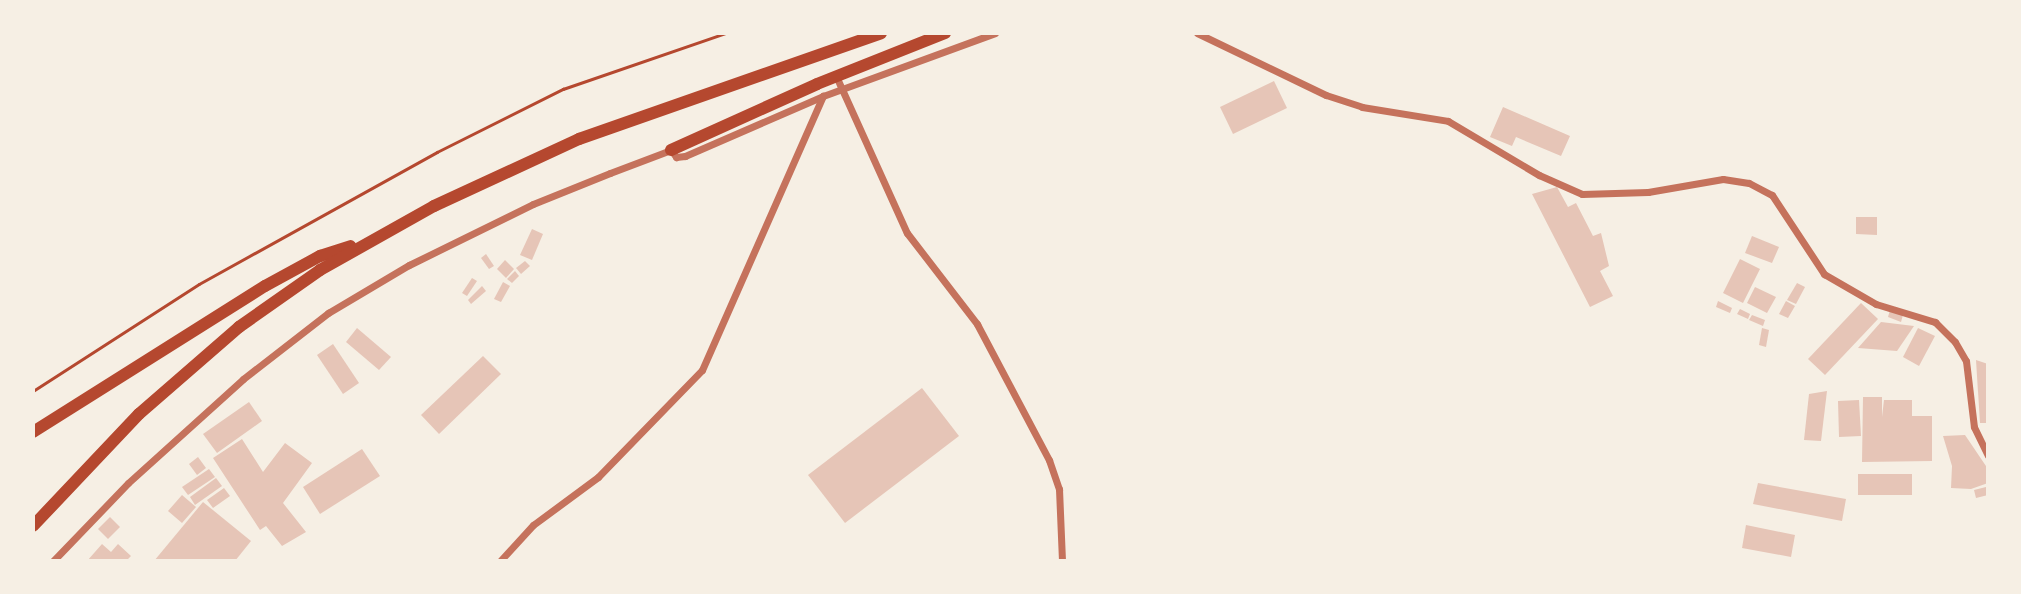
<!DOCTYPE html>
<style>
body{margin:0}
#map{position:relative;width:2021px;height:594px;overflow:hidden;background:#f6efe4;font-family:Roboto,sans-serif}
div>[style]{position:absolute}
.building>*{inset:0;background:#e6c5b7}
.path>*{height:2.5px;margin:-1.25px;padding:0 1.25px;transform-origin:1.25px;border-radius:1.25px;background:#b5482f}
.minor>*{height:7px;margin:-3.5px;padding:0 3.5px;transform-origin:3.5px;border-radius:3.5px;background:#c5725c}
.primary>*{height:12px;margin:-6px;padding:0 6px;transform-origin:6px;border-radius:6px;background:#b5482f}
span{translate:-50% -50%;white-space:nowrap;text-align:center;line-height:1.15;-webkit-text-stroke:5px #f6efe4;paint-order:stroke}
.frame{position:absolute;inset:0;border:35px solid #f6efe4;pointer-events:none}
</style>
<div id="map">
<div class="building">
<i style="clip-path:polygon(1274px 81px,1287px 108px,1233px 134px,1220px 107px)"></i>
<i style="clip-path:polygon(1503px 107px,1570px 136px,1561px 156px,1516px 137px,1512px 146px,1490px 137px)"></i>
<i style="clip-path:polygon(1557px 187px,1568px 207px,1576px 203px,1593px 236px,1601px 233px,1609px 266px,1600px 271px,1613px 296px,1590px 307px,1532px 194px)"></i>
<i style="clip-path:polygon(1856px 217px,1877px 217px,1877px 235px,1856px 234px)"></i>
<i style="clip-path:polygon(532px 229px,543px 234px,532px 260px,520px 255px)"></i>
<i style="clip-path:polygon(1752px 236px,1779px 247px,1772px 263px,1745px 253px)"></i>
<i style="clip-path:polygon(486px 254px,494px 266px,489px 269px,481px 258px)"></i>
<i style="clip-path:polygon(1740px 259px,1760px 269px,1743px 303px,1723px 293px)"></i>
<i style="clip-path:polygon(505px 260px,514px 269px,506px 278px,497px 269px)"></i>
<i style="clip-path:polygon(525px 261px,530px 266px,521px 274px,516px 268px)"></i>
<i style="clip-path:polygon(515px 271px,519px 276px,512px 283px,507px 279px)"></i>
<i style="clip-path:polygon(472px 278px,477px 281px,467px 296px,462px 293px)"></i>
<i style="clip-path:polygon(503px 282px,510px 286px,501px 302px,494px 299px)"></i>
<i style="clip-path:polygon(1797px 283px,1805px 287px,1796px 304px,1787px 300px)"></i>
<i style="clip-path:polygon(482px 286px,486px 291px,471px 304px,468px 300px)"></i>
<i style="clip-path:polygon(1755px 287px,1776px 297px,1767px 313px,1747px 303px)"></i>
<i style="clip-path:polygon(1718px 301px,1732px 308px,1730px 313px,1716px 307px)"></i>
<i style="clip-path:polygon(1786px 301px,1795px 306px,1788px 318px,1779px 314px)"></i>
<i style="clip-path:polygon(1861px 303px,1878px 319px,1825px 375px,1808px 359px)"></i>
<i style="clip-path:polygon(1740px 309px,1750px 314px,1748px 319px,1737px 314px)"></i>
<i style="clip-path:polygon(1890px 310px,1903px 315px,1901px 322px,1888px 317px)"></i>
<i style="clip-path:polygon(1752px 315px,1765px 320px,1763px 326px,1749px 320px)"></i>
<i style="clip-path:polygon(1881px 322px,1914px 326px,1897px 351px,1858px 348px)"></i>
<i style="clip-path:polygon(357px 328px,391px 357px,379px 370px,346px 342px)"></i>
<i style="clip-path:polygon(1762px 328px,1769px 330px,1766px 347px,1759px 345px)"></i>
<i style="clip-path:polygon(1918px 328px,1935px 336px,1919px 366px,1903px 357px)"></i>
<i style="clip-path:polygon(333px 344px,359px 383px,343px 394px,317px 355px)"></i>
<i style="clip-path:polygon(483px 356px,501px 374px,439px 434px,421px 415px)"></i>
<i style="clip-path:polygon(1976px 360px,1988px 364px,1988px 423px,1980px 423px)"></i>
<i style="clip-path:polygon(922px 388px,959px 436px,845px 523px,808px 475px)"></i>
<i style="clip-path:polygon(1827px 391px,1821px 441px,1804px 440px,1809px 394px)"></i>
<i style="clip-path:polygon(1863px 397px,1882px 397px,1882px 417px,1884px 400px,1912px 400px,1912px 416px,1932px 416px,1932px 461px,1862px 462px)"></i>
<i style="clip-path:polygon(1859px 400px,1861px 436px,1839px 437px,1838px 401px)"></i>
<i style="clip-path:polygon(249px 402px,262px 421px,217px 453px,203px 434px)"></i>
<i style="clip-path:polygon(1965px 435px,1988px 469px,1988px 483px,1971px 489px,1951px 488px,1952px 466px,1943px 436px)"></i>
<i style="clip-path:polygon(242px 439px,263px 472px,285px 443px,312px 463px,283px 503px,306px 532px,282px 546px,266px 526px,260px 530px,213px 458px)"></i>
<i style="clip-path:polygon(362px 449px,380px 476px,320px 514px,303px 487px)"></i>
<i style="clip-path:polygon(198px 457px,206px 468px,197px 475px,189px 464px)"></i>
<i style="clip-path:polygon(209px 469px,215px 477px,188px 495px,182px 487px)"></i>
<i style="clip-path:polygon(1858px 474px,1912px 474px,1912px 495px,1858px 495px)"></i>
<i style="clip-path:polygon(216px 478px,222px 486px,195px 505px,190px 497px)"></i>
<i style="clip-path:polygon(1758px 483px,1846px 499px,1842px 521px,1753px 504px)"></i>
<i style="clip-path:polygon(1986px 487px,1988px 495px,1976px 498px,1974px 490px)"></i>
<i style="clip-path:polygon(224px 488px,230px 496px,213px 508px,207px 500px)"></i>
<i style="clip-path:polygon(182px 495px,196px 507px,182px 523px,168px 511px)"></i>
<i style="clip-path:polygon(203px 502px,251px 541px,235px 561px,154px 561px)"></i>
<i style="clip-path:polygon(110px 517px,120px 527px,108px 539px,98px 529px)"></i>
<i style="clip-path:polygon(1746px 525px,1795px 535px,1791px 557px,1742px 548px)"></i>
<i style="clip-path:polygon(102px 544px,111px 552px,118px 544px,131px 556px,126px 561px,87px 561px)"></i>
</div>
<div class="path">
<i style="left:33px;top:391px;width:197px;rotate:-32.8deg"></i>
<i style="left:199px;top:284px;width:272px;rotate:-29deg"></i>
<i style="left:437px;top:152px;width:141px;rotate:-26.6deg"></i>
<i style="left:563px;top:89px;width:172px;rotate:-19deg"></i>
</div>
<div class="minor">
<i style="left:1197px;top:33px;width:143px;rotate:25.7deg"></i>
<i style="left:1326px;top:95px;width:38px;rotate:18deg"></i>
<i style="left:1362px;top:107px;width:87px;rotate:9.2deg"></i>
<i style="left:1448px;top:121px;width:106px;rotate:30.7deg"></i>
<i style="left:1539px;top:175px;width:47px;rotate:23.8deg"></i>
<i style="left:1582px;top:194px;width:66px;rotate:-1.7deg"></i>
<i style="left:1648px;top:192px;width:76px;rotate:-9.8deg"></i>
<i style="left:1723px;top:179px;width:26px;rotate:9deg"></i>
<i style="left:1749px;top:183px;width:26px;rotate:28deg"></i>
<i style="left:1772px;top:195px;width:95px;rotate:56.6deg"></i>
<i style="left:1824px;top:274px;width:60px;rotate:30deg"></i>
<i style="left:1876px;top:304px;width:62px;rotate:17deg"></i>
<i style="left:1935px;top:322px;width:28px;rotate:45deg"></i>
<i style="left:1955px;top:342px;width:22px;rotate:60deg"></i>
<i style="left:1966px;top:361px;width:66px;rotate:83.1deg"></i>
<i style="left:1974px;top:427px;width:32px;rotate:64deg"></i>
<i style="left:836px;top:76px;width:172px;rotate:65.7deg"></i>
<i style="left:907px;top:233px;width:115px;rotate:52.4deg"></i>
<i style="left:977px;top:324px;width:154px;rotate:62.1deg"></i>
<i style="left:1049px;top:460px;width:31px;rotate:71deg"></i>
<i style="left:1059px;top:489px;width:72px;rotate:87.6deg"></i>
<i style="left:53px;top:561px;width:108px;rotate:-46.1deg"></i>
<i style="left:128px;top:483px;width:155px;rotate:-42.1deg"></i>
<i style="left:243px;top:379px;width:108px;rotate:-37.8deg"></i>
<i style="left:328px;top:313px;width:94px;rotate:-30.7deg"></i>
<i style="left:409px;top:265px;width:138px;rotate:-26.2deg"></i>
<i style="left:533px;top:204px;width:83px;rotate:-21.9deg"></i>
<i style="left:610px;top:173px;width:65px;rotate:-20.7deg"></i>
<i style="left:671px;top:150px;width:9px;rotate:54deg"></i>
<i style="left:676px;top:157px;width:9px;rotate:-6deg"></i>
<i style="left:685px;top:156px;width:150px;rotate:-23.5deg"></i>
<i style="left:823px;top:96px;width:183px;rotate:-20.1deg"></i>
<i style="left:500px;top:561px;width:49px;rotate:-47.5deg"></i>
<i style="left:533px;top:525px;width:81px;rotate:-36.4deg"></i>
<i style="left:598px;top:477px;width:149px;rotate:-45.8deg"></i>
<i style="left:702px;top:370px;width:300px;rotate:-66.2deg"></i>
</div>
<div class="primary">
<i style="left:671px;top:150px;width:160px;rotate:-24.3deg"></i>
<i style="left:817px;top:84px;width:138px;rotate:-21.7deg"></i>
<i style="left:33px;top:432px;width:274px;rotate:-32.2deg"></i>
<i style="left:265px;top:286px;width:63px;rotate:-28.6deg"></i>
<i style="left:320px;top:256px;width:32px;rotate:-18deg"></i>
<i style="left:33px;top:526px;width:154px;rotate:-46.6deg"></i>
<i style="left:139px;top:414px;width:133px;rotate:-41deg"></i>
<i style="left:239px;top:327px;width:99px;rotate:-35.1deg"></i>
<i style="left:320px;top:270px;width:131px;rotate:-29.3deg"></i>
<i style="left:434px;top:206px;width:160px;rotate:-24.8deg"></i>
<i style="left:579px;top:139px;width:320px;rotate:-19.3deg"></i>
</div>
<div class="frame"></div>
</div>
